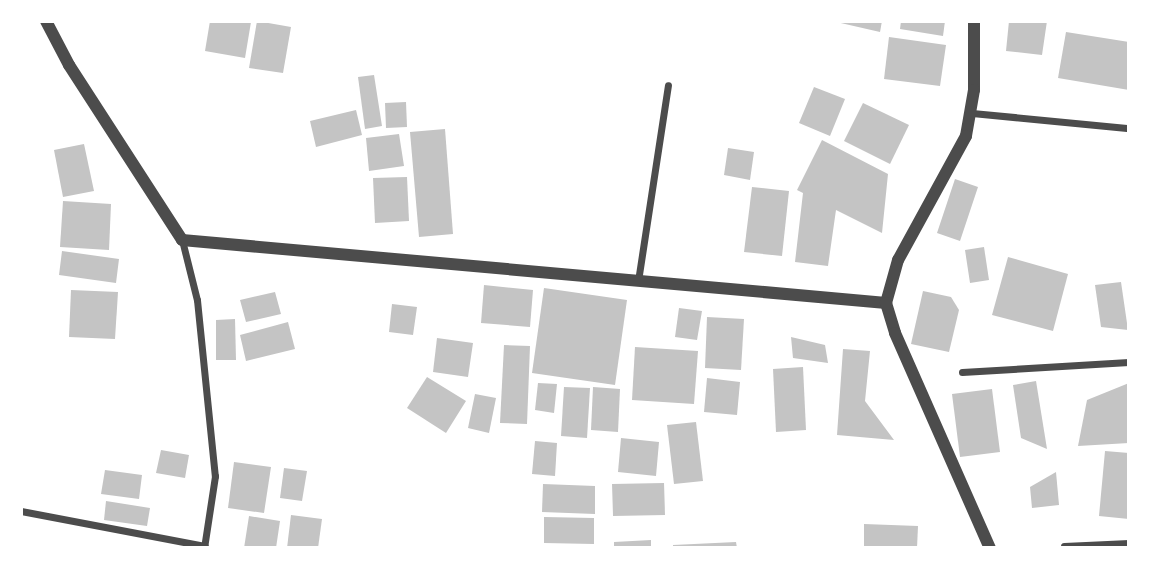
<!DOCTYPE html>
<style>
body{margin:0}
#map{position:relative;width:1150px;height:569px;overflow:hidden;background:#fff;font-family:"Archivo Narrow",sans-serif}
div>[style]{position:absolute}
.building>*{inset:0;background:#c4c4c4}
.minor>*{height:7px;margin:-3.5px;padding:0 3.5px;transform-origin:3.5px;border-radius:3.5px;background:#4c4c4c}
.tertiary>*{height:12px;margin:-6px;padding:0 6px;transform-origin:6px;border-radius:6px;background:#4c4c4c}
span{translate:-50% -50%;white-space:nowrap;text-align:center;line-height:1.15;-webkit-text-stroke:5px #fff;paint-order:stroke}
.frame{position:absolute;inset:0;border:23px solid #fff;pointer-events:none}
</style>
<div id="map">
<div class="building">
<i style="clip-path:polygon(210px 21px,251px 22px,245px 58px,205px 51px)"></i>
<i style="clip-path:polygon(257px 21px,291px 27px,283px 73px,249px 68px)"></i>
<i style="clip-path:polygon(832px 21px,882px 21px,880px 32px)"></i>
<i style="clip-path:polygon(901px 21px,945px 21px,943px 36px,900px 29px)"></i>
<i style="clip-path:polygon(1009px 21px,1047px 21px,1042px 55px,1006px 51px)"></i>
<i style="clip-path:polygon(1066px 32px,1129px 42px,1129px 90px,1058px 78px)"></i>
<i style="clip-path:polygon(889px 37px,946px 45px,940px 86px,884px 79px)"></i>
<i style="clip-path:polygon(374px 75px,382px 126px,365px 129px,358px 77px)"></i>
<i style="clip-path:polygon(814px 87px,845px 99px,830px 136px,799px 123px)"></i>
<i style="clip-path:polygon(406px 102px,407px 127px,386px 128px,385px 103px)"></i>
<i style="clip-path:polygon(863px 103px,909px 125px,890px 164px,844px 141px)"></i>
<i style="clip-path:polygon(356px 110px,362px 135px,316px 147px,310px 121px)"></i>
<i style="clip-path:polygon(445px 129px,453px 234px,419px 237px,410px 132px)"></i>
<i style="clip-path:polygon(399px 134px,404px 166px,369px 171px,366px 138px)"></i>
<i style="clip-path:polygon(822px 140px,888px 174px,882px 233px,836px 210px,828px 266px,795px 262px,803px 193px,797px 190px)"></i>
<i style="clip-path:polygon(84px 144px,94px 191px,63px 197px,54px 150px)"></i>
<i style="clip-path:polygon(728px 148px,754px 152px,750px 180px,724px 175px)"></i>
<i style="clip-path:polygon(407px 177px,409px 221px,375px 223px,373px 178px)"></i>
<i style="clip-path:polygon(955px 179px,978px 187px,960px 241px,937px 233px)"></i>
<i style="clip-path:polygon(752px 187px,789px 191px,782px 256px,744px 252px)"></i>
<i style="clip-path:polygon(63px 201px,111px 204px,109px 250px,60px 247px)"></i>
<i style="clip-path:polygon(984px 247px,989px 280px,970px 283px,965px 250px)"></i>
<i style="clip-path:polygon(62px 251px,119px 259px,116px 283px,59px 275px)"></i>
<i style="clip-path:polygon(1008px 257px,1068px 274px,1053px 331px,992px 315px)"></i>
<i style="clip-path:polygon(1121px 282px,1128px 330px,1101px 327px,1095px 285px)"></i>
<i style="clip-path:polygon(484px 285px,533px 290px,530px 327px,481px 323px)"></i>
<i style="clip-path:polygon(544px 288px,627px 300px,615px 385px,532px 373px)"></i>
<i style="clip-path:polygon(71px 290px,118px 292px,115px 339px,69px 337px)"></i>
<i style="clip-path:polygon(923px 291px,951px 297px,959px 310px,949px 352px,911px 344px)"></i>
<i style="clip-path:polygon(275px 292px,281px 314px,246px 322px,240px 300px)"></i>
<i style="clip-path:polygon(392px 304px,417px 307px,413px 335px,389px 332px)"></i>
<i style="clip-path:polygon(679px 308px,702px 311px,697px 340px,675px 337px)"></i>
<i style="clip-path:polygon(707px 317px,744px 319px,741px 370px,705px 368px)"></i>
<i style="clip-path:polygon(235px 319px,236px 360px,216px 360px,216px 320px)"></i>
<i style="clip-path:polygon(288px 322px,295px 349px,246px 361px,240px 335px)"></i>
<i style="clip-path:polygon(791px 337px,825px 345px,828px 363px,793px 358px)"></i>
<i style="clip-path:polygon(437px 338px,473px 343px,468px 377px,433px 372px)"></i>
<i style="clip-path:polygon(504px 345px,530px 346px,527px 424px,500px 423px)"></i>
<i style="clip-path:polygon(635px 347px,698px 351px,694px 404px,632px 400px)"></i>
<i style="clip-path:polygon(843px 349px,870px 351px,865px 401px,894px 440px,837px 435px)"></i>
<i style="clip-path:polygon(803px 367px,806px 430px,776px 432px,773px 369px)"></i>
<i style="clip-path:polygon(427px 377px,466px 401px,446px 433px,407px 408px)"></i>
<i style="clip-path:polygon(707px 378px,740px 382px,737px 415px,704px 412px)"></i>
<i style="clip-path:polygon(1036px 381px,1047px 449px,1021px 438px,1013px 385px)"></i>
<i style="clip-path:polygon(538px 383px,557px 384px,554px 413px,535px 410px)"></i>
<i style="clip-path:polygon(1129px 383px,1129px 443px,1078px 446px,1087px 400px)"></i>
<i style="clip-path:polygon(564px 387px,590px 388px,587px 438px,561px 436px)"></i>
<i style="clip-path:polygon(593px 387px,620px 389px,618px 432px,591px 430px)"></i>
<i style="clip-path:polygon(992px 389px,1000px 452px,960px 457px,952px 394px)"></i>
<i style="clip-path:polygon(475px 394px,496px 398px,489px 433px,468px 428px)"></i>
<i style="clip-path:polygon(696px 422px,703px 481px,674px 484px,667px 425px)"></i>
<i style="clip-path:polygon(621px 438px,659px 442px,656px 476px,618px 472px)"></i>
<i style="clip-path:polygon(535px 441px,557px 443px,555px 476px,532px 474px)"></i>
<i style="clip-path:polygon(161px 450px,189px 455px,185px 478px,156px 473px)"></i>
<i style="clip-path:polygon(1105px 451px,1129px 453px,1129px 519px,1099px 516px)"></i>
<i style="clip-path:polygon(234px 462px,271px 467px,264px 513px,228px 508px)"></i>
<i style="clip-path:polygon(284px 468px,307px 471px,302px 501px,280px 498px)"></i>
<i style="clip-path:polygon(105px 470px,142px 475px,139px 499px,101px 494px)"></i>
<i style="clip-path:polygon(1056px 472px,1059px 505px,1032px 508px,1030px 487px)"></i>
<i style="clip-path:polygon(664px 483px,665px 515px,613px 516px,612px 484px)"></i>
<i style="clip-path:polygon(543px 484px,595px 486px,595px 514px,542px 512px)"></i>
<i style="clip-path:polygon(106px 501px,150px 508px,147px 526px,104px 520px)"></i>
<i style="clip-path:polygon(291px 515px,322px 519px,318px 548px,287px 548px)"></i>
<i style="clip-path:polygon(249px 516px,280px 521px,276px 548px,244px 548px)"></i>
<i style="clip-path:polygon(544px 517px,594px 518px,594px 544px,544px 543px)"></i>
<i style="clip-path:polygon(864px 524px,918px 526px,917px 548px,864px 548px)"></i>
<i style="clip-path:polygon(651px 540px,651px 548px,614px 548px,614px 542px)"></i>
<i style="clip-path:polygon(736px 542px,737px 548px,673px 548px,673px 545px)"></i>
</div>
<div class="minor">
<i style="left:972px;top:113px;width:158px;rotate:5.5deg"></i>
<i style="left:182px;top:240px;width:62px;rotate:76deg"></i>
<i style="left:197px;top:300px;width:177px;rotate:84.2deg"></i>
<i style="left:215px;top:476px;width:73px;rotate:98.7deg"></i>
<i style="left:638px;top:281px;width:198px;rotate:-81.3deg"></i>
<i style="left:962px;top:372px;width:167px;rotate:-3.4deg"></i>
<i style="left:21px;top:511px;width:187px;rotate:10.8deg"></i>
<i style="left:1064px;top:546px;width:65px;rotate:-2.6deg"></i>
</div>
<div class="tertiary">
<i style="left:46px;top:21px;width:50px;rotate:62.4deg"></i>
<i style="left:69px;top:65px;width:208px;rotate:57.1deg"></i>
<i style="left:182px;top:240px;width:707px;rotate:5.11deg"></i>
<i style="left:974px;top:21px;width:69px;rotate:90deg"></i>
<i style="left:974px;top:90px;width:47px;rotate:99.9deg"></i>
<i style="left:966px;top:136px;width:141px;rotate:118.7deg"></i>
<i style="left:898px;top:260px;width:45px;rotate:105.6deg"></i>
<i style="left:886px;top:303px;width:31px;rotate:73deg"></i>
<i style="left:895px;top:333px;width:235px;rotate:66.2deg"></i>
</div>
<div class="frame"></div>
</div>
